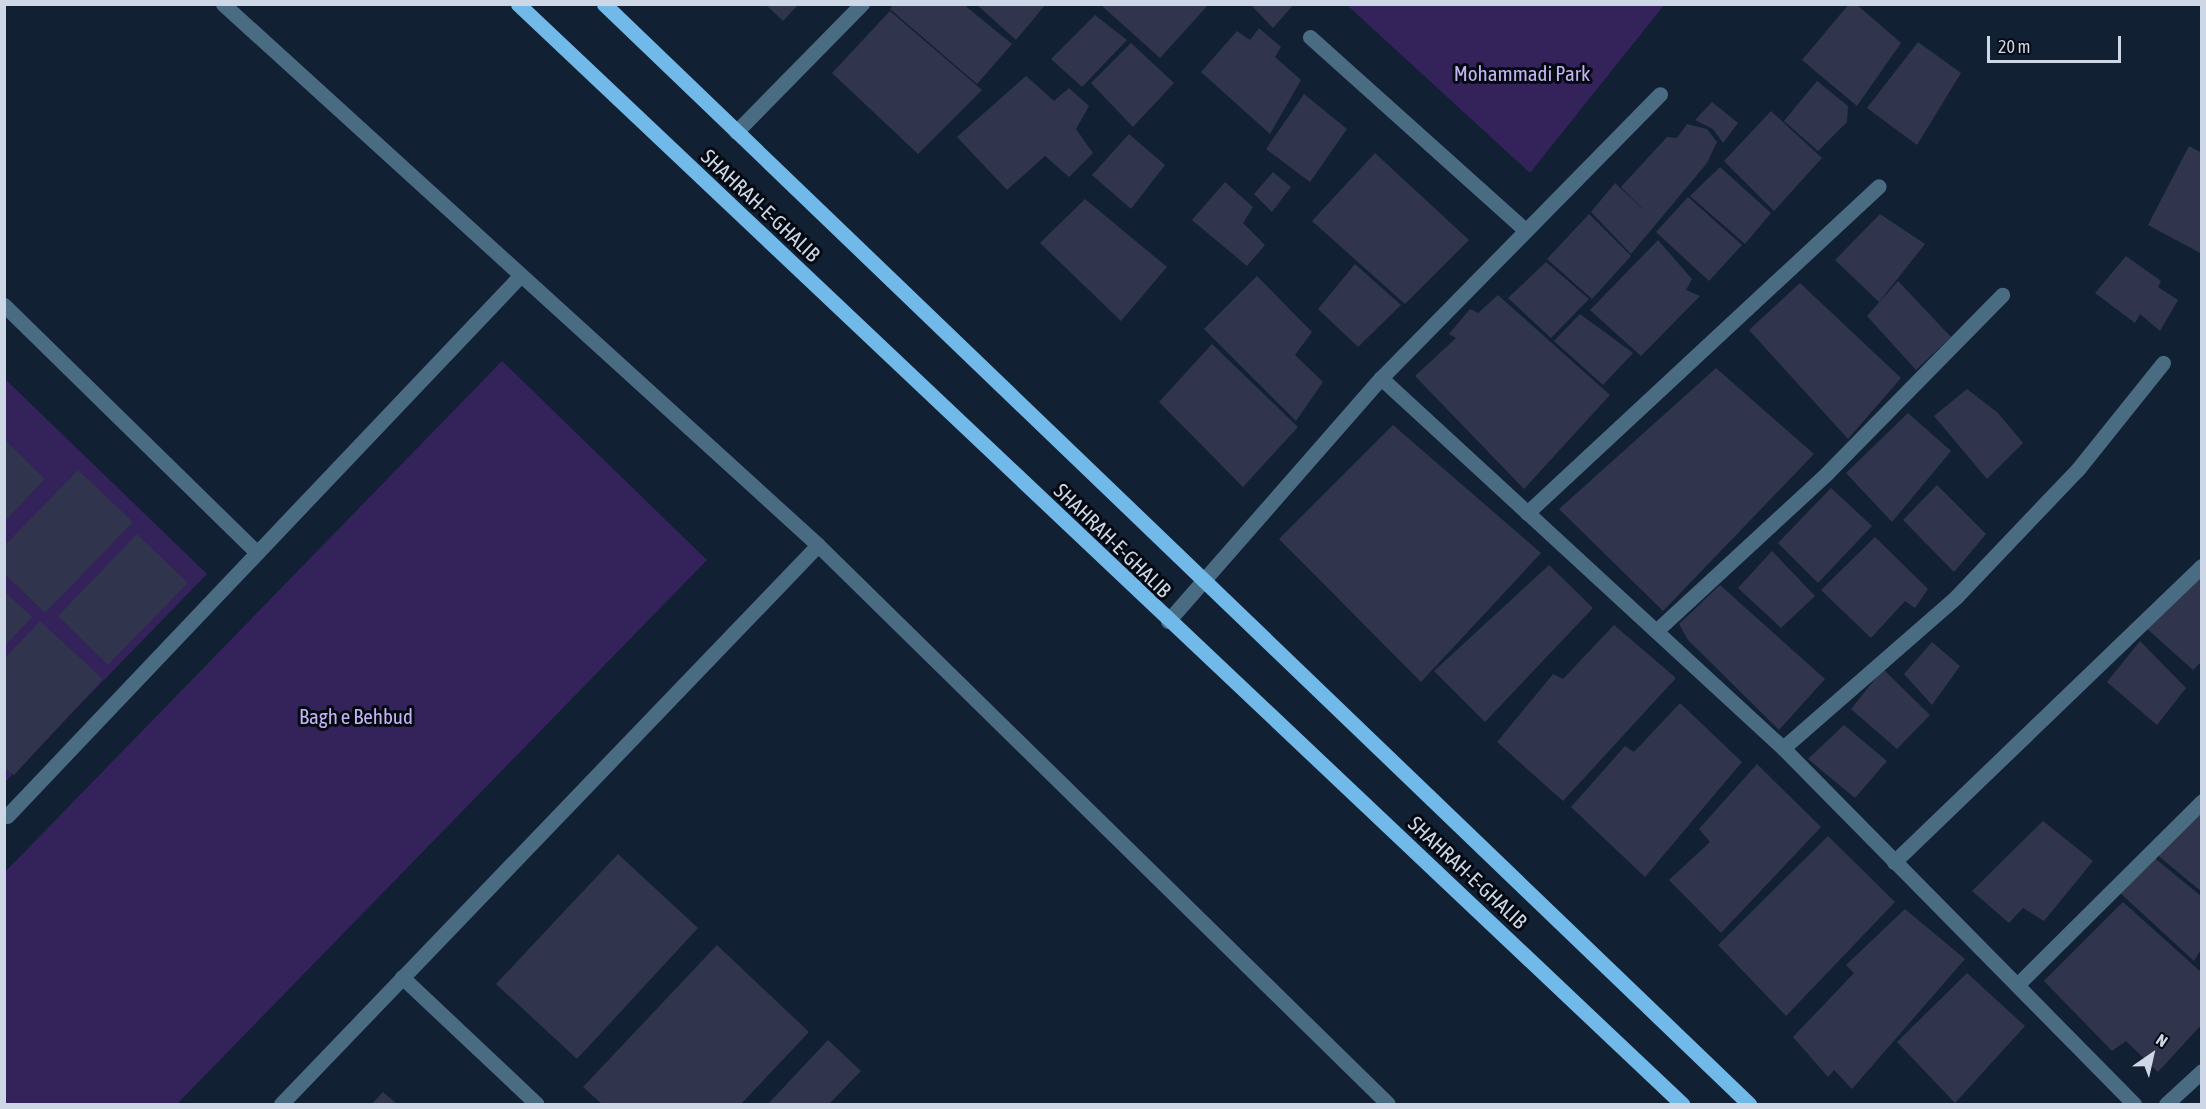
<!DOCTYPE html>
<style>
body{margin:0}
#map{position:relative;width:2206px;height:1109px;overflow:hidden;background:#122034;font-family:"Asap Condensed",sans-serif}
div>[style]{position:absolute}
.green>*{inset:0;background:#34225b}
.building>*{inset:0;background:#30344c}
.minor>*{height:15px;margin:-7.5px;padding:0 7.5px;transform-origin:7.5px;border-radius:7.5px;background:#4a6c83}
.major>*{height:15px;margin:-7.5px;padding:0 7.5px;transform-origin:7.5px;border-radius:7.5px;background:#70b9e9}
span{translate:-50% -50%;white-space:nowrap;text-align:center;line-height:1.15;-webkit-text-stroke:6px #050a12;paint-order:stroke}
.park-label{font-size:21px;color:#c2b4f3}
.street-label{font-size:21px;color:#ced7e5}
.frame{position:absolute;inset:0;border:6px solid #ced7e5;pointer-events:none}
.north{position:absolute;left:2122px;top:1025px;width:60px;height:60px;-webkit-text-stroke:4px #050a12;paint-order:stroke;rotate:34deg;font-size:16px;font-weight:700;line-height:24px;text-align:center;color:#ced7e5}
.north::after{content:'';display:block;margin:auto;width:21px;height:27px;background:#ced7e5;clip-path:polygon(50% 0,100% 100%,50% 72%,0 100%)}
.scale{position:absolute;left:1987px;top:36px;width:134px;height:27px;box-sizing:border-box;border:3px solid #ced7e5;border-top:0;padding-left:8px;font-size:18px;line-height:21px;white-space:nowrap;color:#ced7e5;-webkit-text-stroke:4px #050a12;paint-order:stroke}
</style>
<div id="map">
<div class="green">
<i style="clip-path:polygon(1347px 5px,1346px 5px,1664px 5px,1530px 173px)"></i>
<i style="clip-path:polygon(502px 361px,707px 560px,177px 1104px,5px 1104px,5px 872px)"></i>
<i style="clip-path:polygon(4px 378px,207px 574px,5px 782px,4px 782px)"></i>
</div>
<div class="building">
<i style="clip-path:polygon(765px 4px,799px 4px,783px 21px)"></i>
<i style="clip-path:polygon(893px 4px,963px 4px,1012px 44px,977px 84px,890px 9px)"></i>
<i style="clip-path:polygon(976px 4px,1046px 4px,1016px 40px)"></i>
<i style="clip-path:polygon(1209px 4px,1160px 58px,1102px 6px,1104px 4px)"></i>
<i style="clip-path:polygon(1250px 4px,1294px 4px,1273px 28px)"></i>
<i style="clip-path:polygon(1849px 4px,1856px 4px,1901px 43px,1857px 106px,1802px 60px)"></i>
<i style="clip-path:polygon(890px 11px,982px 90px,918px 154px,832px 73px)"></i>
<i style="clip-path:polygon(1095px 15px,1127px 40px,1082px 87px,1051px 59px)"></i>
<i style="clip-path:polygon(1259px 28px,1281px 47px,1275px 57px,1301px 80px,1270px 134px,1201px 72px,1237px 31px,1250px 40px)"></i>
<i style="clip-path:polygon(1918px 42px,1961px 73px,1917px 145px,1867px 108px)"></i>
<i style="clip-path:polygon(1131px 43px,1174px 83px,1133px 127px,1091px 83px)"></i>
<i style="clip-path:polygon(1026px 76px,1054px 101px,1069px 88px,1089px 106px,1076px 129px,1093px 153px,1069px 177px,1045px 156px,1007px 190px,957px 137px)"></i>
<i style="clip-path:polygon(1817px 81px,1848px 106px,1847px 122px,1818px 151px,1784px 121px)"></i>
<i style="clip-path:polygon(1304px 94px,1347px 129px,1310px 182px,1266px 149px)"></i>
<i style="clip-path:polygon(1712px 102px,1738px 123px,1723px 143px,1713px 129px,1695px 120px)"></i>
<i style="clip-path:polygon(1771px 111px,1822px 158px,1774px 211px,1724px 161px)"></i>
<i style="clip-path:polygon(1687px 124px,1707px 129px,1717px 142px,1707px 163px,1631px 254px,1591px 212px,1615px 183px,1646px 212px,1621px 187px,1667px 137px,1677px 138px)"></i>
<i style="clip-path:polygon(1129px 134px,1165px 165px,1131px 209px,1092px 175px)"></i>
<i style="clip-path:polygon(2189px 146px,2202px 153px,2202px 254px,2148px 225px)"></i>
<i style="clip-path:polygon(1375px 153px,1469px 240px,1405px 304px,1312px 221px)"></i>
<i style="clip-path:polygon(1720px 167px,1771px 213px,1745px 244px,1690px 196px)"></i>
<i style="clip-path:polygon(1273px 172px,1291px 187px,1272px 212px,1254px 194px)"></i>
<i style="clip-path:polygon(1225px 182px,1253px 207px,1243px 223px,1265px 245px,1247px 266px,1192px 220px)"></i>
<i style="clip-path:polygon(1688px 197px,1742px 245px,1709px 281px,1656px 232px)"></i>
<i style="clip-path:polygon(1085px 199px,1167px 267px,1121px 321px,1040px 243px)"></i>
<i style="clip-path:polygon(1589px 214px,1631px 256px,1592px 299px,1547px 259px)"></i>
<i style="clip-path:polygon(1880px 214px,1925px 244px,1879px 302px,1835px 260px)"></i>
<i style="clip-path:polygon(1658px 240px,1692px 279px,1686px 290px,1700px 296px,1641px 356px,1590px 310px)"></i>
<i style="clip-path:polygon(2126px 256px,2161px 281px,2158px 287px,2178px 300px,2160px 331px,2140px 314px,2135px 323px,2095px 293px)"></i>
<i style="clip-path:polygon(1546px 262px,1589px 299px,1551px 338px,1508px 298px)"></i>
<i style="clip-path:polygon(1355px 264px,1401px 305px,1358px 347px,1318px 309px)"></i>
<i style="clip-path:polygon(1257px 276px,1312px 332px,1295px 355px,1323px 382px,1296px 421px,1204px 329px)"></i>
<i style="clip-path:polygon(1898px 281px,1951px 337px,1916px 370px,1867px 316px)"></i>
<i style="clip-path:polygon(1800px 283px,1901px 378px,1848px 439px,1749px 330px)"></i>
<i style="clip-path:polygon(1498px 295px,1610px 395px,1524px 489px,1415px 376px,1456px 338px,1449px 334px,1470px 309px,1478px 313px)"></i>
<i style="clip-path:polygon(1580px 314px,1633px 353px,1603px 385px,1554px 341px)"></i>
<i style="clip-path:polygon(1212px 344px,1298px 427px,1243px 487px,1159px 402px)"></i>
<i style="clip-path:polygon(1716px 368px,1814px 454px,1663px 611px,1559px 509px)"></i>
<i style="clip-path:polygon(1967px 389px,1998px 413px,2023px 443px,1987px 479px,1934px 416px)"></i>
<i style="clip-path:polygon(1908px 413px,1951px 451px,1892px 522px,1846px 473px)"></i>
<i style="clip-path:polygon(1393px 425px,1541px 553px,1421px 682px,1279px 539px)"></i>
<i style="clip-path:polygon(4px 439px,45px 479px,4px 522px)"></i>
<i style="clip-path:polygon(78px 470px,133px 522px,45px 613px,4px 573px,4px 546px)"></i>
<i style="clip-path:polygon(1937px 485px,1986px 534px,1954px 572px,1903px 520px)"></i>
<i style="clip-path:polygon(1831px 488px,1872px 526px,1818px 583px,1778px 543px)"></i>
<i style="clip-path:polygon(137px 534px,188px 583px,108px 665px,58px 616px)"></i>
<i style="clip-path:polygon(1875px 537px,1928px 589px,1915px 608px,1905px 601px,1871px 638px,1821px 590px)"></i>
<i style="clip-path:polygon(1772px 551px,1815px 596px,1781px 628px,1738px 588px)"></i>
<i style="clip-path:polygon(1549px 565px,1593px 608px,1485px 722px,1434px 671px)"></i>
<i style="clip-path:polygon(2202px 573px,2202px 661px,2193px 670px,2145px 627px)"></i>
<i style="clip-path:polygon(1720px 585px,1825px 679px,1779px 730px,1688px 640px,1679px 624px)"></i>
<i style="clip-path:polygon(4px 591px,32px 617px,4px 647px)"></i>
<i style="clip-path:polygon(40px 621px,103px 679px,14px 775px,4px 767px,4px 659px)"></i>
<i style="clip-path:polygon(1614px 625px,1676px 678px,1563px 801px,1497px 742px,1553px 674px,1563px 679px)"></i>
<i style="clip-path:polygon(2140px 641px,2186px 688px,2157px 725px,2107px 682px)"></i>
<i style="clip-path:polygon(1932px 642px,1960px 666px,1932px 705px,1904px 674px)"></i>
<i style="clip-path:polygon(1883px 669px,1930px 715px,1897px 749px,1851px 709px)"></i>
<i style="clip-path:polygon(1680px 703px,1742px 762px,1645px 877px,1571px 807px,1625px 746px,1634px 752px)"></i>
<i style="clip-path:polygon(1844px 725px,1887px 761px,1855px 798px,1808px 759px)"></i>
<i style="clip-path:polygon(1757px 764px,1821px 827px,1721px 933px,1669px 880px,1710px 842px,1699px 829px)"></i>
<i style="clip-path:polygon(2202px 807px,2202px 892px,2156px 854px)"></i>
<i style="clip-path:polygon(2043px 821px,2093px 861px,2044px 921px,2023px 908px,2009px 923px,1972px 891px)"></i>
<i style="clip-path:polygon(1828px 836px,1895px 902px,1786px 1016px,1718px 945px)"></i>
<i style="clip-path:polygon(618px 854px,698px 928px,577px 1059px,496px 984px)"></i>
<i style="clip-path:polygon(2151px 855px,2202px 897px,2202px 948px,2194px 961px,2120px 893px)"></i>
<i style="clip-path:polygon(2123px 902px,2202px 973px,2202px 1024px,2158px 1072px,2126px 1041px,2112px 1051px,2044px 981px)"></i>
<i style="clip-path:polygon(1905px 909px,1965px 959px,1852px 1089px,1834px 1070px,1828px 1077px,1793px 1037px,1854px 973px,1846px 965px)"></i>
<i style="clip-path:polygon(717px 945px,809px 1032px,741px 1104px,602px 1104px,583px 1087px)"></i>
<i style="clip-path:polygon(1967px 973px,2025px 1026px,1955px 1103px,1897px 1042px)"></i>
<i style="clip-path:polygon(828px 1040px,861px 1071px,829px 1104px,768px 1104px)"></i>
<i style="clip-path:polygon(383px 1092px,397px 1104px,372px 1104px)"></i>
</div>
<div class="minor">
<i style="left:223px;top:4px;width:804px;rotate:42.28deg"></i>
<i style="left:818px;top:545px;width:798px;rotate:44.44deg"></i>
<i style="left:1310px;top:37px;width:289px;rotate:41.9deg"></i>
<i style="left:736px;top:132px;width:180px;rotate:-45.5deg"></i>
<i style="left:4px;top:305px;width:354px;rotate:44.4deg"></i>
<i style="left:1381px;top:378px;width:546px;rotate:42.63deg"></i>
<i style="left:1783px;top:748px;width:500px;rotate:45.4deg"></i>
<i style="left:1527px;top:513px;width:480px;rotate:-42.9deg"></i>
<i style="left:1168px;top:621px;width:323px;rotate:-48.8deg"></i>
<i style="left:1381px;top:378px;width:398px;rotate:-45.5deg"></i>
<i style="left:1656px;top:631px;width:233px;rotate:-42.7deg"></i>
<i style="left:1827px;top:473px;width:250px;rotate:-45.5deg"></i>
<i style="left:1783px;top:748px;width:230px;rotate:-41.1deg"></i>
<i style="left:1956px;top:597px;width:177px;rotate:-46.4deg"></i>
<i style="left:2078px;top:469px;width:136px;rotate:-51.3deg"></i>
<i style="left:7px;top:816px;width:746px;rotate:-46.47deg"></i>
<i style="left:1894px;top:862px;width:427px;rotate:-43.9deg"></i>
<i style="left:402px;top:977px;width:185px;rotate:43.3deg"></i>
<i style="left:2017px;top:985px;width:261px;rotate:-44.8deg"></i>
<i style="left:281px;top:1104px;width:775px;rotate:-46.15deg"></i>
<i style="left:2166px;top:1104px;width:49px;rotate:-42.5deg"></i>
</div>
<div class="major">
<i style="left:518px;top:4px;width:1602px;rotate:43.38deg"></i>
<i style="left:604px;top:4px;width:1588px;rotate:43.85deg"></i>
</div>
<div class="park-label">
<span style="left:1522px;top:73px">Mohammadi Park</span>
<span style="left:356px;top:716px">Bagh e Behbud</span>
</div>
<div class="street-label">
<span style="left:761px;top:205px;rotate:43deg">SHAHRAH-E-GHALIB</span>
<span style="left:1113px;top:540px;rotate:44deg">SHAHRAH-E-GHALIB</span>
<span style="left:1468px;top:872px;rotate:43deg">SHAHRAH-E-GHALIB</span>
</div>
<div class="frame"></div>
<div class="north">N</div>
<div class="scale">20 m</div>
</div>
